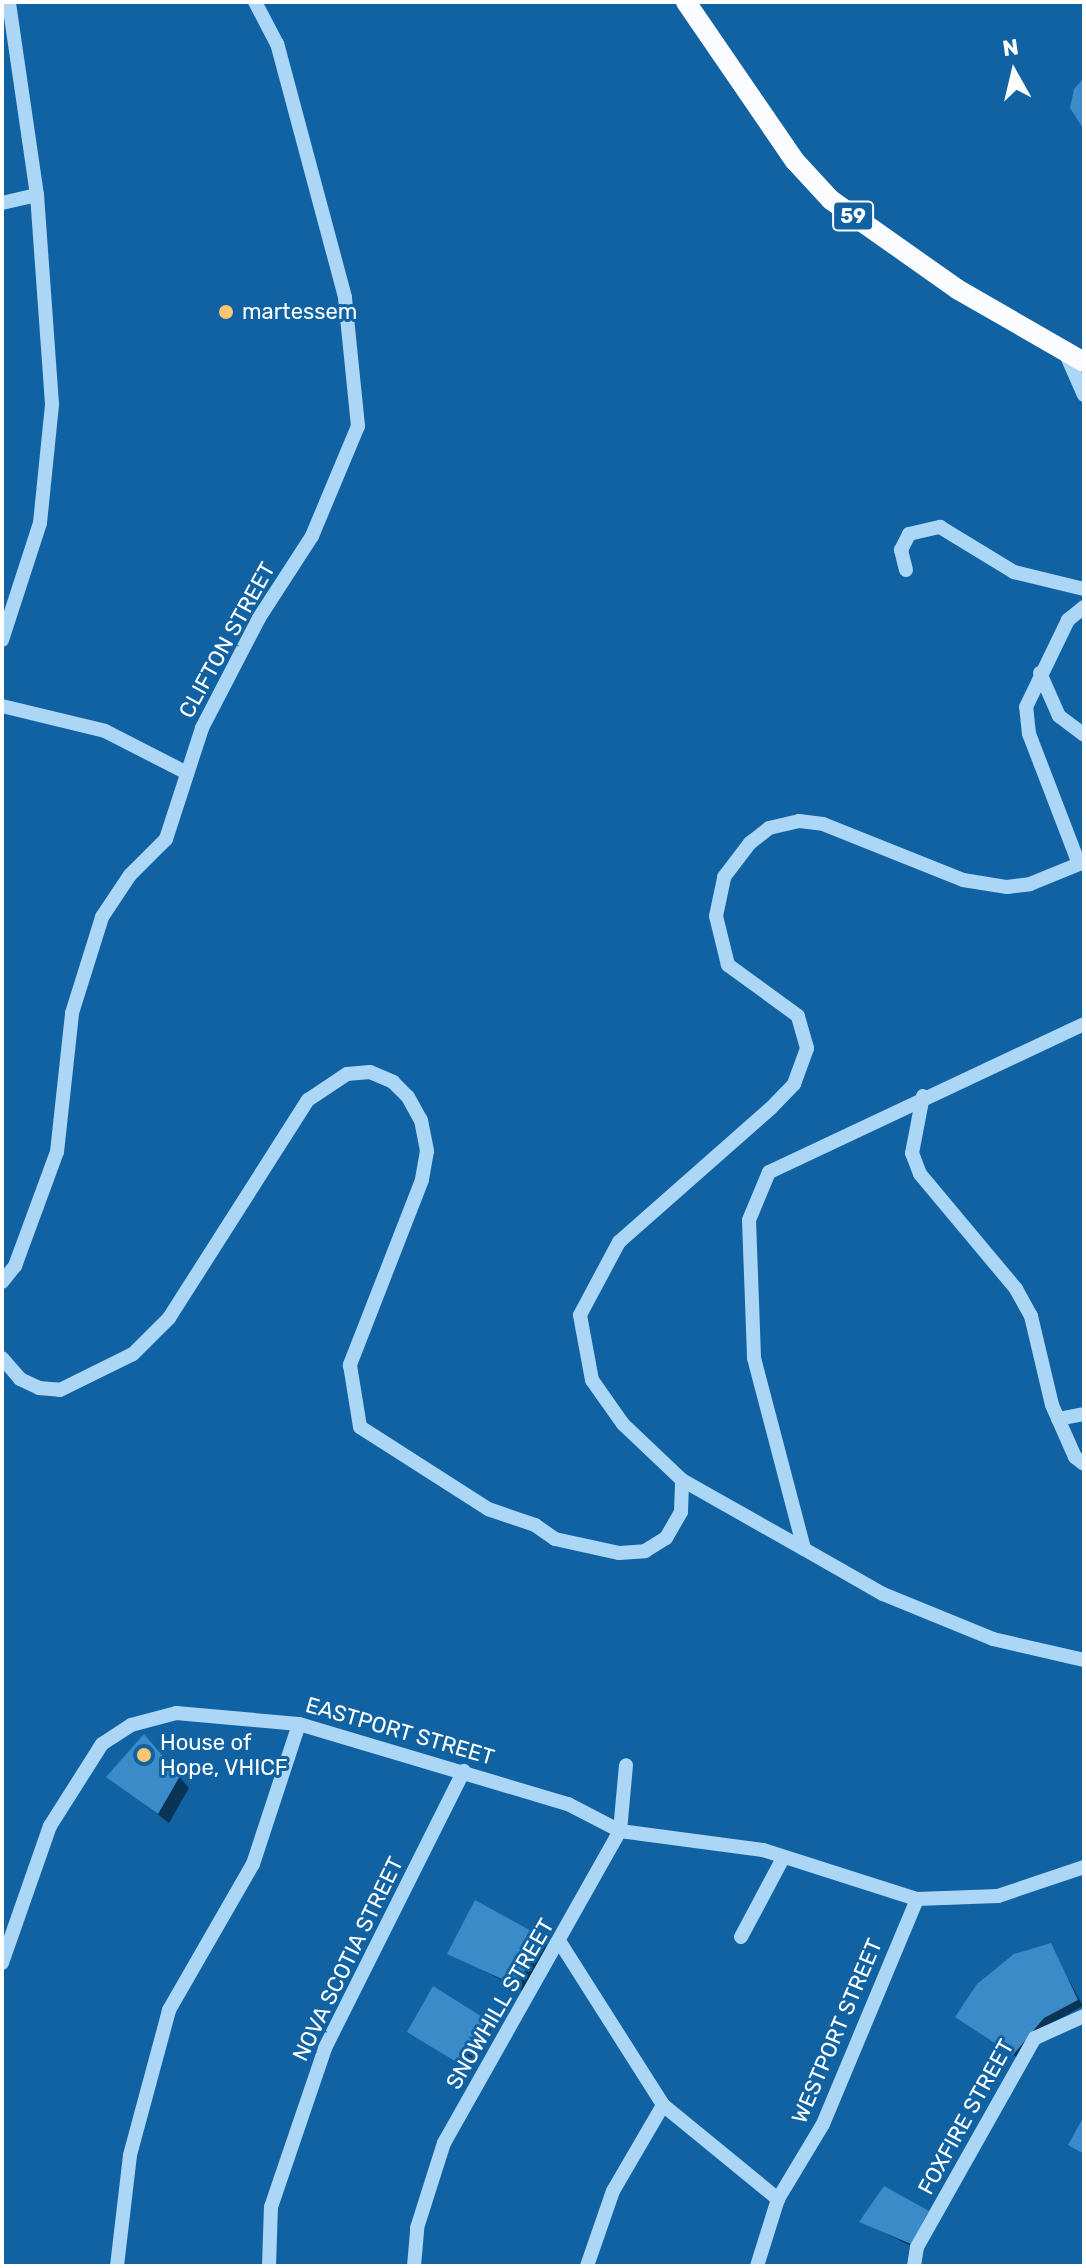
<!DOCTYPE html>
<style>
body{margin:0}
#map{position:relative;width:1086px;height:2268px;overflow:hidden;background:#1162a2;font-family:Rubik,sans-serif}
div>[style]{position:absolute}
.shadow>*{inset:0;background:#0007}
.building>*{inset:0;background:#3a8bc8}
.minor>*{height:14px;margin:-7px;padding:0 7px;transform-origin:7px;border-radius:7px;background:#abd6f5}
.major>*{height:20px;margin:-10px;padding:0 10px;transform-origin:10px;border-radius:10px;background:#fafcff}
.dots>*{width:22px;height:22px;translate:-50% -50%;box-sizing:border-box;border:4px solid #1162a2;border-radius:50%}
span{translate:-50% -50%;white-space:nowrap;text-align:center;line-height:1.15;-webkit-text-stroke:6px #1162a2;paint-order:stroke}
.shield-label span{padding:2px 6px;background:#1162a2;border:2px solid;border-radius:6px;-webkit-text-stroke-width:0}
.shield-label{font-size:20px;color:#fff;font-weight:700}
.poi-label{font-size:22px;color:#fff}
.left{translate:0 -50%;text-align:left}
.street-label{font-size:22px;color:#fff}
.frame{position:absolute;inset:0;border:4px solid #fff;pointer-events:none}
.north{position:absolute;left:974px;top:32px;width:80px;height:80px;-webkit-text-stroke:6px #1162a2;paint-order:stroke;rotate:352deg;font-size:22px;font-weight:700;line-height:32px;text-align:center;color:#fff}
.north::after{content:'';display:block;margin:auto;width:28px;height:36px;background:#fff;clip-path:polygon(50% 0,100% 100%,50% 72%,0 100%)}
</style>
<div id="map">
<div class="shadow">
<i style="clip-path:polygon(154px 1747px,189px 1788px,169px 1823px,109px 1777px)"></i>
<i style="clip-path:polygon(541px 1939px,547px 1945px,523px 1991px,449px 1953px)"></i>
<i style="clip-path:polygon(1050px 1945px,1083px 2006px,1050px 2024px,1021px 2060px,957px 2017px)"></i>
<i style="clip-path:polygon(486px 2022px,492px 2028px,468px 2070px,409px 2032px)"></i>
<i style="clip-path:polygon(928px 2213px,934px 2219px,917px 2249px,861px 2221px)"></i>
</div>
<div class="building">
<i style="clip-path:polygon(1084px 78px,1084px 130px,1070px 108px,1074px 89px)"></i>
<i style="clip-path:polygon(144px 1734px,180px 1776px,158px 1814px,106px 1777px)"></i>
<i style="clip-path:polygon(475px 1900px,542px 1937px,517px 1986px,447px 1954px)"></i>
<i style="clip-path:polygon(1051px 1943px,1078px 2000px,1044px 2018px,1013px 2055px,955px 2017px,977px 1984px,1014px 1954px)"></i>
<i style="clip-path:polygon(433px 1986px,487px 2020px,461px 2065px,407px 2032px)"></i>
<i style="clip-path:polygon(1084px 2116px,1084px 2154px,1068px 2145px)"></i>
<i style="clip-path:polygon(884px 2186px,929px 2211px,911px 2244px,859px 2222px)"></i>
</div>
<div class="minor">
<i style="left:2px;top:203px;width:36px;rotate:-13deg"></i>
<i style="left:1065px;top:352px;width:47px;rotate:66.2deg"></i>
<i style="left:906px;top:570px;width:21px;rotate:-104deg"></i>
<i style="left:901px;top:550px;width:18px;rotate:-63deg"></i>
<i style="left:909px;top:534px;width:32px;rotate:-13deg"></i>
<i style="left:940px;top:527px;width:87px;rotate:31.3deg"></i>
<i style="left:1014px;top:572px;width:72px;rotate:13.7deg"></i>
<i style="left:2px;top:640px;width:123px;rotate:-72deg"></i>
<i style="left:40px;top:523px;width:120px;rotate:-84.2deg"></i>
<i style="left:52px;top:404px;width:210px;rotate:-94.1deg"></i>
<i style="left:37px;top:195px;width:195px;rotate:-98.3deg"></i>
<i style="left:1040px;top:673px;width:47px;rotate:66.2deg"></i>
<i style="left:1059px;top:716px;width:31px;rotate:37deg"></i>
<i style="left:2px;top:706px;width:106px;rotate:13.6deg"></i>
<i style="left:105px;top:731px;width:90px;rotate:27.1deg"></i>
<i style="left:1084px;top:1024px;width:348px;rotate:154.8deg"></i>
<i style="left:769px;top:1172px;width:52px;rotate:112.6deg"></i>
<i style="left:749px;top:1220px;width:138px;rotate:87.9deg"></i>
<i style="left:754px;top:1358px;width:197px;rotate:75.3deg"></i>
<i style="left:804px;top:1549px;width:91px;rotate:29.7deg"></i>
<i style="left:883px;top:1594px;width:119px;rotate:22.2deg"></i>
<i style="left:993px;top:1639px;width:93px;rotate:13deg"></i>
<i style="left:923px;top:1096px;width:58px;rotate:100.9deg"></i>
<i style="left:912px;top:1153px;width:22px;rotate:69deg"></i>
<i style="left:920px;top:1174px;width:150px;rotate:50.1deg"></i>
<i style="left:1016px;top:1289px;width:31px;rotate:61deg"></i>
<i style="left:1031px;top:1316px;width:91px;rotate:76.7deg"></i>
<i style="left:1052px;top:1405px;width:57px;rotate:66.1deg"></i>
<i style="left:1075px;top:1457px;width:11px;rotate:38deg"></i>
<i style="left:2px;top:1282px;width:21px;rotate:-51deg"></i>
<i style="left:15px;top:1266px;width:121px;rotate:-69.8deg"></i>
<i style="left:57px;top:1152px;width:140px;rotate:-83.8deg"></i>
<i style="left:72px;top:1013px;width:101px;rotate:-72.6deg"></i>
<i style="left:102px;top:917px;width:50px;rotate:-56.3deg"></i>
<i style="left:130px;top:875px;width:51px;rotate:-45deg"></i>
<i style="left:166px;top:839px;width:117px;rotate:-72deg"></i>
<i style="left:202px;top:728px;width:124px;rotate:-62.6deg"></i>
<i style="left:259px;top:618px;width:98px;rotate:-57.1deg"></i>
<i style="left:312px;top:536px;width:119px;rotate:-67.3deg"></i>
<i style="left:358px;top:426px;width:130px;rotate:-95.8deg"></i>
<i style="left:345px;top:297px;width:262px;rotate:-105deg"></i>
<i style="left:277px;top:44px;width:47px;rotate:-117.6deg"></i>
<i style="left:2px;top:1358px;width:28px;rotate:49deg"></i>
<i style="left:20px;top:1379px;width:21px;rotate:25deg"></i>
<i style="left:39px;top:1388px;width:21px;rotate:5deg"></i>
<i style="left:60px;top:1390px;width:81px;rotate:-26.3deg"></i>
<i style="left:133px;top:1354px;width:51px;rotate:-45deg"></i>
<i style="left:169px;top:1318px;width:259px;rotate:-57.5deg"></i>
<i style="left:308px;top:1100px;width:47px;rotate:-33.7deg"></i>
<i style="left:347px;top:1074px;width:23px;rotate:-5deg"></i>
<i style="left:370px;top:1072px;width:25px;rotate:23deg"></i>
<i style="left:393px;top:1082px;width:21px;rotate:45deg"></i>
<i style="left:408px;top:1097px;width:26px;rotate:61deg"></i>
<i style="left:421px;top:1120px;width:32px;rotate:79deg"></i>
<i style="left:427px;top:1151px;width:29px;rotate:100deg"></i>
<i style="left:422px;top:1180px;width:199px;rotate:111.3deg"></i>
<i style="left:350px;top:1365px;width:63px;rotate:80.8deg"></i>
<i style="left:360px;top:1427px;width:152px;rotate:32.6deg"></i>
<i style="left:488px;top:1509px;width:50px;rotate:18.8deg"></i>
<i style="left:535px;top:1525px;width:24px;rotate:35deg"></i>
<i style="left:555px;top:1539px;width:66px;rotate:12.3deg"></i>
<i style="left:619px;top:1553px;width:26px;rotate:-4deg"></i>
<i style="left:645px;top:1551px;width:25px;rotate:-32deg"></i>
<i style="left:666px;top:1538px;width:30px;rotate:-60deg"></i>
<i style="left:681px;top:1512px;width:32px;rotate:-88deg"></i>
<i style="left:682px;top:1480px;width:81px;rotate:-136.5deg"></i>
<i style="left:623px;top:1424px;width:54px;rotate:-125.2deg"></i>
<i style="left:592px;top:1380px;width:66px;rotate:-100.5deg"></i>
<i style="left:580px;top:1315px;width:83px;rotate:-61.9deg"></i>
<i style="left:619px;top:1242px;width:203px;rotate:-41.4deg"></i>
<i style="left:771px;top:1108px;width:33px;rotate:-46deg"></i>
<i style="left:794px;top:1084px;width:38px;rotate:-70deg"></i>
<i style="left:807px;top:1048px;width:33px;rotate:-106deg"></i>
<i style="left:798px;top:1016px;width:87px;rotate:-143.9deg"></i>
<i style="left:728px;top:965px;width:50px;rotate:-103.8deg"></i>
<i style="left:716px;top:916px;width:40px;rotate:-78deg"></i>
<i style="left:724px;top:877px;width:43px;rotate:-52.6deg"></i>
<i style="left:750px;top:843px;width:24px;rotate:-38deg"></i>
<i style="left:769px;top:828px;width:31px;rotate:-13deg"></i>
<i style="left:799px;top:821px;width:24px;rotate:7deg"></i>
<i style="left:823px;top:824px;width:151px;rotate:21.8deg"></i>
<i style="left:963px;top:880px;width:45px;rotate:9deg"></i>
<i style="left:1007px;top:887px;width:23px;rotate:-7deg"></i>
<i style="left:1030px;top:884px;width:53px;rotate:-22.2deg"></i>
<i style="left:1079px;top:864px;width:139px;rotate:-111deg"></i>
<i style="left:1029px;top:734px;width:27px;rotate:-96deg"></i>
<i style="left:1026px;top:707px;width:97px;rotate:-64.2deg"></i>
<i style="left:1068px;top:620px;width:21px;rotate:-39deg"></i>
<i style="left:1058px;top:1419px;width:26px;rotate:-11deg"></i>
<i style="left:682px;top:1480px;width:140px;rotate:29.5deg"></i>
<i style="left:741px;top:1937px;width:89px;rotate:-62deg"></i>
<i style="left:561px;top:1944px;width:191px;rotate:57.6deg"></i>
<i style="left:663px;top:2105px;width:149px;rotate:39.3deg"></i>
<i style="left:2px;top:1963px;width:145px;rotate:-70.7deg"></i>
<i style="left:50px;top:1826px;width:97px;rotate:-57.6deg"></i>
<i style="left:102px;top:1744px;width:35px;rotate:-33deg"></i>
<i style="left:131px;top:1725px;width:47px;rotate:-14.9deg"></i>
<i style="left:176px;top:1713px;width:123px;rotate:5.1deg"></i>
<i style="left:299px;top:1724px;width:281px;rotate:16.6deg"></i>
<i style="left:568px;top:1804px;width:59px;rotate:27.4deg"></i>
<i style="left:620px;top:1831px;width:144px;rotate:7.6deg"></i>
<i style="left:763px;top:1850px;width:162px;rotate:17.7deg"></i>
<i style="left:917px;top:1899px;width:81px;rotate:-2.1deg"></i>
<i style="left:998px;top:1896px;width:91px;rotate:-18.6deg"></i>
<i style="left:117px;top:2266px;width:112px;rotate:-83.3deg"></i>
<i style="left:130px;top:2155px;width:150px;rotate:-74.9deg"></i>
<i style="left:169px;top:2010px;width:168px;rotate:-60.1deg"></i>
<i style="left:253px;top:1864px;width:147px;rotate:-71.8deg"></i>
<i style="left:269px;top:2266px;width:59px;rotate:-88.1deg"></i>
<i style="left:271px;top:2207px;width:168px;rotate:-71.2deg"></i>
<i style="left:325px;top:2048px;width:310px;rotate:-63.4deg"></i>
<i style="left:414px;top:2266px;width:38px;rotate:-85deg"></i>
<i style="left:417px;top:2228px;width:89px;rotate:-72.4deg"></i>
<i style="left:444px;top:2143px;width:358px;rotate:-60.6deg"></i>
<i style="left:620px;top:1831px;width:66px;rotate:-84.8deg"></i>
<i style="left:587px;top:2266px;width:79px;rotate:-70.9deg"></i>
<i style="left:613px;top:2191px;width:99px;rotate:-59.8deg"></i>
<i style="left:757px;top:2266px;width:70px;rotate:-72.6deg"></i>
<i style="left:778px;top:2199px;width:87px;rotate:-59deg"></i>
<i style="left:823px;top:2124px;width:244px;rotate:-67.3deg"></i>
<i style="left:914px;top:2266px;width:19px;rotate:-81deg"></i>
<i style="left:917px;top:2247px;width:240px;rotate:-60.6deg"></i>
<i style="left:1035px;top:2038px;width:54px;rotate:-24.2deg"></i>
</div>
<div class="major">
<i style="left:686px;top:2px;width:193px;rotate:55.6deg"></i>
<i style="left:795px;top:161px;width:53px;rotate:47.3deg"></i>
<i style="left:831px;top:200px;width:154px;rotate:35.2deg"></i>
<i style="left:957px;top:289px;width:146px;rotate:29.9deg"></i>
</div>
<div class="dots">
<i style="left:226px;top:312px;background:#ffc570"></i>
<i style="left:144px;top:1755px;background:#ffc570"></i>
</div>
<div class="shield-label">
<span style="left:853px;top:216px">59</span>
</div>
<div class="poi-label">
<span class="left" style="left:242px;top:312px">martessem</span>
<span class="left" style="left:160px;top:1755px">House of<br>Hope, VHICF</span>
</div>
<div class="street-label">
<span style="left:227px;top:640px;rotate:-61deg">CLIFTON STREET</span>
<span style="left:400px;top:1731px;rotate:16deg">EASTPORT STREET</span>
<span style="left:348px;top:1959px;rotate:-64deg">NOVA SCOTIA STREET</span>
<span style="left:500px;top:2004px;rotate:-60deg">SNOWHILL STREET</span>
<span style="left:837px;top:2031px;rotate:-67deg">WESTPORT STREET</span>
<span style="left:966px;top:2117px;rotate:-61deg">FOXFIRE STREET</span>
</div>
<div class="frame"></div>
<div class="north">N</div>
</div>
